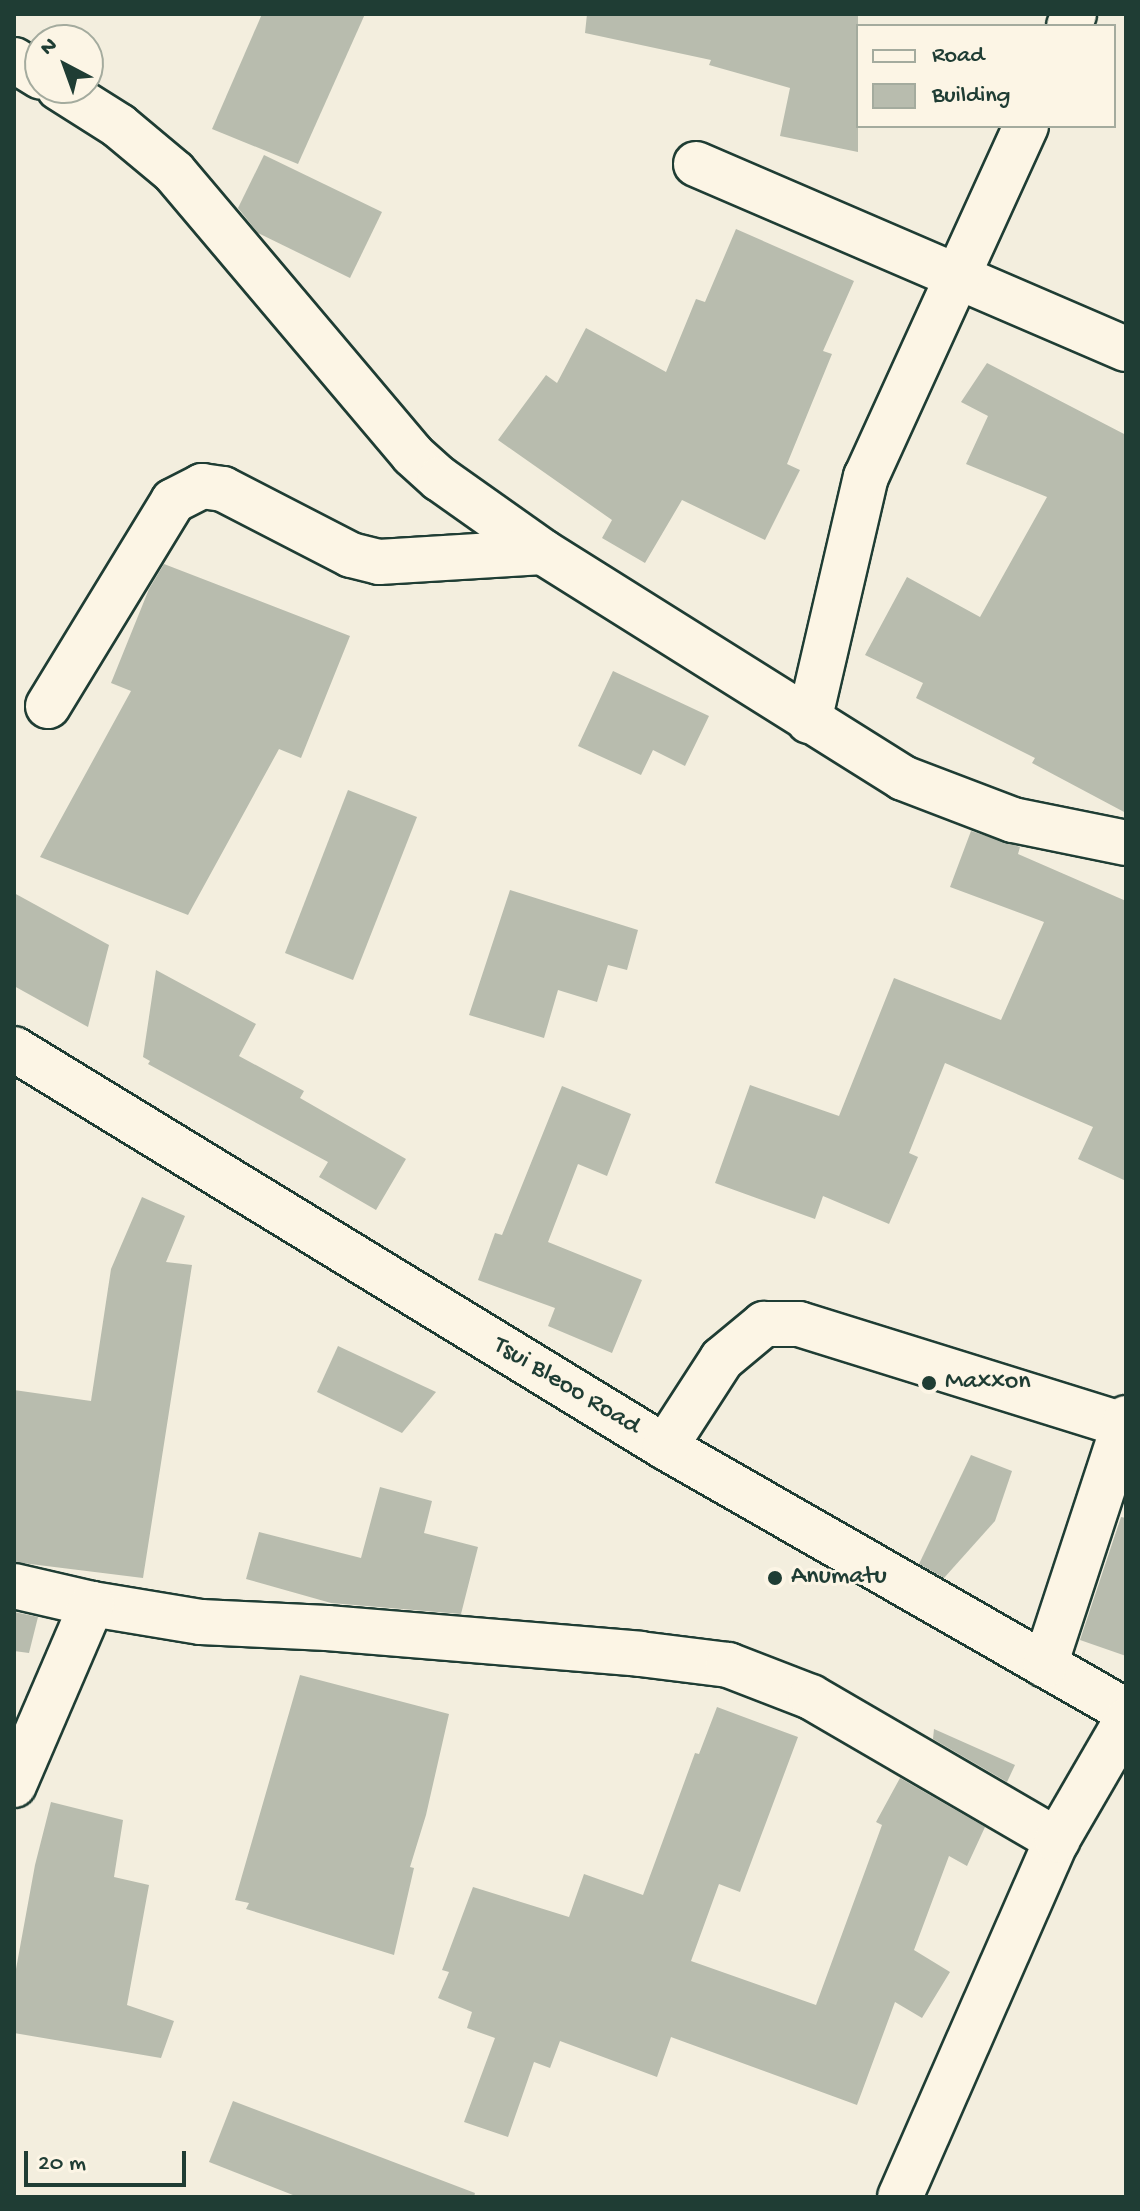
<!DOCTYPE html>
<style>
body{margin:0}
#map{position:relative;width:1140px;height:2211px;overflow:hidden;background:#f3eede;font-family:"Gochi Hand",sans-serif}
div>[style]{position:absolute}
.building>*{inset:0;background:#b8bcae}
.roads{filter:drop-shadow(2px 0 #1f3d34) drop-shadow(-2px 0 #1f3d34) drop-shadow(0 2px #1f3d34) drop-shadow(0 -2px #1f3d34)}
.minor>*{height:44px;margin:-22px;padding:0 22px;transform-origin:22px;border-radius:22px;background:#fcf5e5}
.dots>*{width:22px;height:22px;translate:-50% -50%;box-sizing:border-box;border:4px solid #fcf5e5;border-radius:50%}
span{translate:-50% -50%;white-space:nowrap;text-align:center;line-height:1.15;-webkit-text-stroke:6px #fcf5e5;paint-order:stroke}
.poi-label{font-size:26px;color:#1f3d34}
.left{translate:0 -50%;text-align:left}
.street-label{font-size:26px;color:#1f3d34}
.frame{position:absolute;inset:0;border:16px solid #1f3d34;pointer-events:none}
.legend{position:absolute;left:856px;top:24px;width:260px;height:104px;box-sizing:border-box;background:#fcf5e5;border:2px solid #a4ab9e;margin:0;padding:10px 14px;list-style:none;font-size:24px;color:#1f3d34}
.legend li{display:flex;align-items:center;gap:16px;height:40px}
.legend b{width:40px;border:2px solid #a4ab9e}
.north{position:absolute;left:24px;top:24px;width:80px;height:80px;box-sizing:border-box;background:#fcf5e5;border:2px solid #a4ab9e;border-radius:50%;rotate:319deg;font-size:22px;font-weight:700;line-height:32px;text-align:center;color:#1f3d34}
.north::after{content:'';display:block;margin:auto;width:28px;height:36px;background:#1f3d34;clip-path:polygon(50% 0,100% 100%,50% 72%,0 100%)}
.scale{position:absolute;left:24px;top:2151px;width:162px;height:36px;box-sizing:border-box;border:4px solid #1f3d34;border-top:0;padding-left:10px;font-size:24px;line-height:28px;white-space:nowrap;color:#1f3d34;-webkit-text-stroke:6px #fcf5e5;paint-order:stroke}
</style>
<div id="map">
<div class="building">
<i style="clip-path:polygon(262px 14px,365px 14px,298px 164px,212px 129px)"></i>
<i style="clip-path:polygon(587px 14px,858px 14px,858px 152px,780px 136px,790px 88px,709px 65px,711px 60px,585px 33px)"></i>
<i style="clip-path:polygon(264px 155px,382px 212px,350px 278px,258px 233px,238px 208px)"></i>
<i style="clip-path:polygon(736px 229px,854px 281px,823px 351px,832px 354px,787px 464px,800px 470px,765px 540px,682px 500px,645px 563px,602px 538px,612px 520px,498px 440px,546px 375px,557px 383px,586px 328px,666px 372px,696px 299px,705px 302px)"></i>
<i style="clip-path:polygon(987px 363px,1126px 435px,1126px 813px,1032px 763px,1035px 758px,916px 698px,923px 683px,865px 655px,907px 577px,980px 617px,1047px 497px,966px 464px,988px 416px,961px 402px)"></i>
<i style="clip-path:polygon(164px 564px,350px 636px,301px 758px,279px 749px,188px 915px,40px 857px,131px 691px,111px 683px,149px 589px)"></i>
<i style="clip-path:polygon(613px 671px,709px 716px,685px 766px,653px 750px,641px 775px,578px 746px)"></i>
<i style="clip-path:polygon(348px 790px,417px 817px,353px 980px,285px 953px)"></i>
<i style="clip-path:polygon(971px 831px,1020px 847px,1018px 854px,1126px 901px,1126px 1181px,1078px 1159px,1093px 1127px,945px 1063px,909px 1153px,918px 1157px,889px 1224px,823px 1196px,815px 1219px,715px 1183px,750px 1085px,839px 1116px,894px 978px,1001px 1020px,1044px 922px,950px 887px)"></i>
<i style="clip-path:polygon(510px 890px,638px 930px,627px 970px,608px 965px,597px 1002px,558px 990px,544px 1038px,469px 1015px)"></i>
<i style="clip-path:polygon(14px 893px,109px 945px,88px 1027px,14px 986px)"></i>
<i style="clip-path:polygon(156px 970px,256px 1024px,239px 1056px,304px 1091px,300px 1098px,406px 1159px,376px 1210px,319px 1177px,328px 1162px,148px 1064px,150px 1061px,143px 1057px)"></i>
<i style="clip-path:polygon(562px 1086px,631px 1114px,607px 1176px,578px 1164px,548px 1242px,642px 1280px,612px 1353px,548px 1326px,555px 1308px,478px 1280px,495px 1233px,502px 1235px)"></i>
<i style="clip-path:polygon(142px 1197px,185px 1216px,166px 1262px,192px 1265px,143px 1578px,14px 1562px,14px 1390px,91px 1401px,111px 1269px)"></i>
<i style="clip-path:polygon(338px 1346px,436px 1392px,402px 1433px,317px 1392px)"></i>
<i style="clip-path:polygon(971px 1455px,1012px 1471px,995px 1521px,944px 1578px,919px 1564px)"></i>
<i style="clip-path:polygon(380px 1487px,432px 1501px,424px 1533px,478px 1547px,461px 1614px,331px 1603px,246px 1579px,259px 1532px,361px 1558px)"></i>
<i style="clip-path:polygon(1121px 1517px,1126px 1518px,1126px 1656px,1080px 1640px)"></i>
<i style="clip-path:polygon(14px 1612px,38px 1617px,29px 1653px,14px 1651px)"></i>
<i style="clip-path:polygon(300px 1675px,449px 1714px,426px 1815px,410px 1867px,414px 1868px,394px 1955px,246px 1909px,249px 1903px,235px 1900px)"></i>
<i style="clip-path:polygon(717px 1707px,798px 1737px,740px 1892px,719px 1884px,691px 1961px,816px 2005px,882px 1825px,876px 1822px,900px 1778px,985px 1827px,967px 1866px,949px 1856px,914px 1950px,950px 1972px,922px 2018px,895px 2002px,857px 2105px,671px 2037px,657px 2077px,560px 2041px,550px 2068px,534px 2062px,508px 2137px,464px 2122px,495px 2038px,467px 2028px,472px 2012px,438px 1998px,449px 1972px,442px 1970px,473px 1887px,569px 1917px,584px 1874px,643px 1895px,695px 1753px,699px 1754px)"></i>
<i style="clip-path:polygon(934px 1729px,1015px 1765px,1007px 1782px,933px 1739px)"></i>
<i style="clip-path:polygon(51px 1802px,123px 1820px,114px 1877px,149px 1885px,127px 2005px,174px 2021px,161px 2058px,14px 2033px,14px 1980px,35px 1865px)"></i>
<i style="clip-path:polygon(233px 2101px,475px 2193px,474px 2197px,298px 2197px,209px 2162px)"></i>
</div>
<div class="roads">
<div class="minor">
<i style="left:1069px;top:26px;width:13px;rotate:-67deg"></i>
<i style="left:14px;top:60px;width:31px;rotate:32deg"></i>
<i style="left:59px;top:88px;width:71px;rotate:32.3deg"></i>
<i style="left:119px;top:126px;width:72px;rotate:39.9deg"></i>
<i style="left:174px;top:172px;width:370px;rotate:49.8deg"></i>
<i style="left:413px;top:455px;width:36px;rotate:42deg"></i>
<i style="left:440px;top:479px;width:126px;rotate:35.3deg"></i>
<i style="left:543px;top:552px;width:425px;rotate:32.1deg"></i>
<i style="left:903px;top:778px;width:118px;rotate:20.9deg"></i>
<i style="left:1013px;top:820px;width:115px;rotate:11.5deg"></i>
<i style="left:696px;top:164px;width:468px;rotate:23.3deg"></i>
<i style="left:48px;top:706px;width:240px;rotate:-58.6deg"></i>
<i style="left:173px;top:501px;width:33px;rotate:-27deg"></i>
<i style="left:202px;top:486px;width:21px;rotate:8deg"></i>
<i style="left:223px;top:489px;width:144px;rotate:27.3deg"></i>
<i style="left:351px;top:555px;width:29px;rotate:14deg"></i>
<i style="left:379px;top:562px;width:164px;rotate:-3.5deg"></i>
<i style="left:809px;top:721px;width:251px;rotate:-76.9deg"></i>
<i style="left:866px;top:477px;width:386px;rotate:-65.5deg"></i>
<i style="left:14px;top:1049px;width:763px;rotate:31.44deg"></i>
<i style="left:665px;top:1447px;width:531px;rotate:29.8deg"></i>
<i style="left:665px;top:1447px;width:105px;rotate:-57.1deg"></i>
<i style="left:722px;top:1359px;width:55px;rotate:-39.8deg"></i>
<i style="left:764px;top:1324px;width:35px"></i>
<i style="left:799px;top:1324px;width:339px;rotate:17.3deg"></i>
<i style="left:14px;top:1586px;width:80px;rotate:13deg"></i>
<i style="left:92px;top:1604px;width:110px;rotate:9.4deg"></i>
<i style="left:201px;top:1622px;width:126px;rotate:2.7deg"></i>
<i style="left:327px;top:1628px;width:314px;rotate:4.7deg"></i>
<i style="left:640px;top:1654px;width:89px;rotate:7.1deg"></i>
<i style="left:728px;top:1665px;width:89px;rotate:21.1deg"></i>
<i style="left:811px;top:1697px;width:285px;rotate:30.2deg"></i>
<i style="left:1045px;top:1665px;width:260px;rotate:-71.8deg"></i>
<i style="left:14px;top:1785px;width:197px;rotate:-66.7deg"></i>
<i style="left:900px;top:2197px;width:390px;rotate:-66.3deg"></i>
<i style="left:1057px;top:1840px;width:138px;rotate:-59.9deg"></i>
</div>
</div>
<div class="dots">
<i style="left:929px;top:1383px;background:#1f3d34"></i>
<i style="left:775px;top:1578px;background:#1f3d34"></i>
</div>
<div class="poi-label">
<span class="left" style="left:945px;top:1383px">Maxxon</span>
<span class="left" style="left:791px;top:1578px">Anumatu</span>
</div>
<div class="street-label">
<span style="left:566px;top:1387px;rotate:31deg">Tsui Bleoo Road</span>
</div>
<div class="frame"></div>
<ul class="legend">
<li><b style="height:10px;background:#fcf5e5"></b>Road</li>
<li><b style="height:22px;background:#b8bcae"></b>Building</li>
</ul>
<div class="north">N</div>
<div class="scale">20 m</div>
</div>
